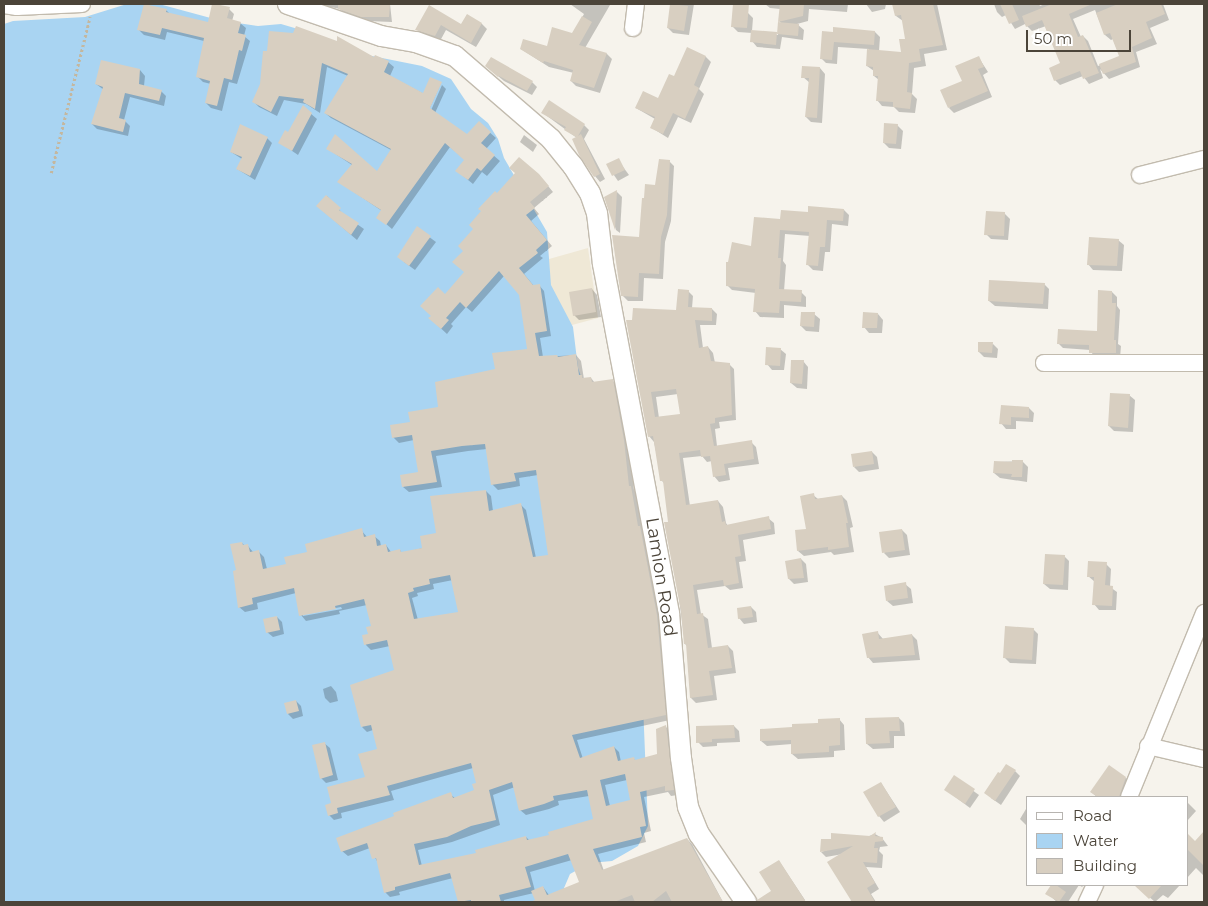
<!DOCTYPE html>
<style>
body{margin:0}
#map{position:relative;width:1208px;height:906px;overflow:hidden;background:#f6f3ec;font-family:Montserrat,sans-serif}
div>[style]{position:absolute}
.education>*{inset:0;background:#efe8d6}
.water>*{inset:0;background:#a9d4f2}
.shadow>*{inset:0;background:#0003}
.building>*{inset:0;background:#d8cfc1}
.path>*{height:2.5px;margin-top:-1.25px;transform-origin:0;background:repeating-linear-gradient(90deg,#c4b79f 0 2.5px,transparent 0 5px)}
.roads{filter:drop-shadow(1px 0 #c2bbae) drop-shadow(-1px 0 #c2bbae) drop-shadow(0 1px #c2bbae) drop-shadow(0 -1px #c2bbae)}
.minor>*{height:16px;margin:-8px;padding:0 8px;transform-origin:8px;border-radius:8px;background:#fff}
.tertiary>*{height:20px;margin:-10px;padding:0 10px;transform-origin:10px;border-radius:10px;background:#fff}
span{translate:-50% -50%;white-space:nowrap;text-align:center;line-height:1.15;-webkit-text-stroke:4px #fff;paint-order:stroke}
.street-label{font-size:18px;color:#4b4439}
.frame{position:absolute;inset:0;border:5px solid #4b4439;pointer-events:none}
.legend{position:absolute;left:1026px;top:796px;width:162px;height:90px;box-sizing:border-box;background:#fff;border:1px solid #b7b4b0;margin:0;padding:6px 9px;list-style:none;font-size:15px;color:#4b4439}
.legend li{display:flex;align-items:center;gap:10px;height:25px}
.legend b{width:25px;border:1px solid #b7b4b0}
.scale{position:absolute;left:1026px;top:30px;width:105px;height:22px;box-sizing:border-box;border:2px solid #4b4439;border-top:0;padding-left:6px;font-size:15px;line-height:18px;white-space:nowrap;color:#4b4439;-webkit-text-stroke:4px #fff;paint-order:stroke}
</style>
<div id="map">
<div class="education">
<i style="clip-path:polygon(588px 248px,598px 318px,524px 338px,542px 261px)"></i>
</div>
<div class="water">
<i style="clip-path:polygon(127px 4px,159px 4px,218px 20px,258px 26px,281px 24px,308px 32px,352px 52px,422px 66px,451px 79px,471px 109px,488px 123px,498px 139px,504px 158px,547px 232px,551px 285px,573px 327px,578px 368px,604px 441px,643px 704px,648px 826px,638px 846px,612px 861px,590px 863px,570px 874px,564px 888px,568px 902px,4px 902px,4px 24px,13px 21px,85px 17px)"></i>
</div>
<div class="shadow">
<i style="clip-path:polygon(316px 4px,390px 4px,392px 22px,368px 21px,344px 13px,340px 9px)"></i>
<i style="clip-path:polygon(570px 4px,610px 5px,585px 48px,607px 54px,612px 59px,600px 93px,576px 86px,571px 81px,574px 73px,549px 67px,521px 49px,548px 48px,573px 34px,584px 14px)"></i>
<i style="clip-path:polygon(660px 4px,703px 4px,694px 4px,689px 35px,673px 33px,668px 28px,671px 5px)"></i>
<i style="clip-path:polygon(765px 4px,848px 4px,847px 12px,809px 9px,808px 21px,797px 24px,804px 30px,803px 40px,782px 37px,780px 49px,757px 47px,752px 41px,752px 33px,738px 32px,733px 27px,748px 13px,753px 18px,752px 31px,778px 35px,779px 23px,781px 23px,779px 21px,780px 9px,770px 8px)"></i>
<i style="clip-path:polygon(866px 4px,886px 4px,885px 9px,872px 12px)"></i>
<i style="clip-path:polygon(894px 4px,937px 4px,947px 50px,924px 54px,926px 66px,914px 68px,912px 94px,917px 99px,915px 113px,899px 112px,894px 107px,882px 106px,877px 100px,879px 80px,874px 76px,874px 71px,867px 66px,869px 49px,838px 47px,837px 64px,826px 63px,821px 58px,823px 33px,875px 32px,880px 37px,879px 51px,903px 53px,906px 40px,903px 21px,896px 16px)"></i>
<i style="clip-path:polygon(evenodd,994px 4px,1039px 4px,1040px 6px,1045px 4px,1163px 4px,1169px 20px,1150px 28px,1157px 44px,1136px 52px,1140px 67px,1109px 79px,1100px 69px,1103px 78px,1089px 84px,1083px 76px,1060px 85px,1055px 80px,1062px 64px,1046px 26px,1032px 31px,1025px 24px,1015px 29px,1006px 15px,1002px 17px,997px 12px,994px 4px,1095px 10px,1105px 35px,1111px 40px,1113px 39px,1120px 57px,1098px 66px,1088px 41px,1083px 36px,1081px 37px,1073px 19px,1095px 10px)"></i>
<i style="clip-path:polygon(429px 7px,461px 26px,467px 15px,482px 24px,487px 29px,476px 47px,446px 30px,440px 41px,422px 35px,417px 29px)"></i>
<i style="clip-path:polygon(229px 9px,234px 14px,232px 21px,240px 23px,246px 28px,244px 36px,250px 41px,237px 84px,229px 82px,222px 111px,211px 108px,206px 103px,211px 84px,203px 82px,198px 77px,204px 41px,167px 32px,165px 40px,144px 35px,139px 30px,166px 10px,170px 14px,208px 24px)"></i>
<i style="clip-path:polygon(296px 28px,338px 43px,338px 38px,374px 59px,375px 56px,388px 62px,394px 67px,390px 76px,424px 94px,431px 79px,441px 83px,427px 114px,429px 115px,442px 85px,446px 89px,435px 113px,468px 136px,479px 123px,496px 138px,486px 149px,500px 161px,487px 176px,482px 172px,473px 184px,457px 171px,465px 160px,450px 147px,392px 229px,378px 217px,382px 211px,339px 182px,352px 165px,328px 149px,335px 136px,377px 173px,391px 150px,331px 118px,325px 113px,348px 76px,327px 67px,320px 113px,306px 104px,284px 100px,277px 116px,259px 107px,254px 102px,262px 85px,264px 52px,268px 53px,270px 33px,293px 35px)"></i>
<i style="clip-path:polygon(688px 49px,706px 57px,711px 62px,699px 89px,704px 94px,691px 123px,678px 117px,668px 138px,652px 128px,655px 119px,636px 108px,658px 99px,674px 78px)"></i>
<i style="clip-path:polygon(979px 58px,988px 72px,983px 75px,992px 97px,954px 113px,949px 108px)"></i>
<i style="clip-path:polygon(820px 68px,825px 74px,822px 123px,811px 122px,806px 117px,810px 83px,803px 77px)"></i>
<i style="clip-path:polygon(140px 70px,145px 76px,144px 86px,161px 91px,166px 96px,164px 106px,130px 97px,124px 120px,130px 126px,128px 136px,97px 129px,92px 124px,104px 90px,96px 84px)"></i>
<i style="clip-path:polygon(492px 71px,532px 82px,537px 87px,532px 95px,504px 81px)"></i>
<i style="clip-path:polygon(303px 107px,317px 119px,298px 155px,279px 142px,289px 133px)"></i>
<i style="clip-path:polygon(543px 113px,584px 125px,589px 130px,584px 139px,605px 179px,600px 182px,595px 176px,577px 138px)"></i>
<i style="clip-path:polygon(897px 125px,903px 131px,901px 149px,889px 148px,884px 143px)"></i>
<i style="clip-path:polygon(524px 135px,537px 145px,533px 152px,520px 142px)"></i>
<i style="clip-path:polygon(267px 138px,272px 143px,255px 180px,237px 169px,242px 159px,231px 152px)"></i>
<i style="clip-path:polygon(618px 160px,629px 175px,618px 181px,607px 165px)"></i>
<i style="clip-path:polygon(669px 161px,674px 166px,671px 221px,665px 242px,663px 279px,644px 278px,643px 301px,628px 301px,622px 295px,656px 186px)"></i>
<i style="clip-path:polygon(evenodd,544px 181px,553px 192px,534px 208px,539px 214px,531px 221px,552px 246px,540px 256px,543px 258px,524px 274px,534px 286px,539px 285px,544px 291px,551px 336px,540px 338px,543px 357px,576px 355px,581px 361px,584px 379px,591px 378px,595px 383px,612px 380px,618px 386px,629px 446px,634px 490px,636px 493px,642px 529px,645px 532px,662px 621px,670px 720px,577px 740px,583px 759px,614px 747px,619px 752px,621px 762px,634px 759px,636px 761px,659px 755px,666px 727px,671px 732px,678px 795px,671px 796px,668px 792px,644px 797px,651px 831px,644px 833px,646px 842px,598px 854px,604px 871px,687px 839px,692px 844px,723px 902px,537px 902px,534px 893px,504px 900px,504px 902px,459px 902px,453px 878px,399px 892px,400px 895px,390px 897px,385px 892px,378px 863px,370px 848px,348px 856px,342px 851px,450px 794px,456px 799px,475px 791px,477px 783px,473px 768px,391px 791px,394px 800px,341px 813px,342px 818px,334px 820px,329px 815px,333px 804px,366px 778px,378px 750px,373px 730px,367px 732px,362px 727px,395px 671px,390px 646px,371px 650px,366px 645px,363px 636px,369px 635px,372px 627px,367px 605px,339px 611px,340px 614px,306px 621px,301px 615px,296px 593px,257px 603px,258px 609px,245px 612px,239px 607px,237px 571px,242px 543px,245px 546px,248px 546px,253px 552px,258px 551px,264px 557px,267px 569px,287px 565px,308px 553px,361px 530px,367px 537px,374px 536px,380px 541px,381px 546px,386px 545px,391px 552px,400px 550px,402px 553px,423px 548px,486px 491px,491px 496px,493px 511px,520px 504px,526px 510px,536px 558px,549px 556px,538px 475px,519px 478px,520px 486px,498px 490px,492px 484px,487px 449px,468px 451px,436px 456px,442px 487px,409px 492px,403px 487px,419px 473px,414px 440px,399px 443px,393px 437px,411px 423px,440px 408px,529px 350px,520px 294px,504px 276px,472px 312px,466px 307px,451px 324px,453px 326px,447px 334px,435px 323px,445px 295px,465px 272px,464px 251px,497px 195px,544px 181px,453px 580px,459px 613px,418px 620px,412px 598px,418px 596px,417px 593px,434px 589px,433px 584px,453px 580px,544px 181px,341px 607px,342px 609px,303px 616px,303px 614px,341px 607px,544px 181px,627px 780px,632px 801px,610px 806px,605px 785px,627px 780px,544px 181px,515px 787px,520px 810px,526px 815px,549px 809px,559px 805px,558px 801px,589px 796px,594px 820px,550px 836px,530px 841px,526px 837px,477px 854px,422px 866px,418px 850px,452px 842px,500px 825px,493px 795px,515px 787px,544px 181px,572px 860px,580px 883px,549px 895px,543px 887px,535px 891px,530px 872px,572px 860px)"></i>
<i style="clip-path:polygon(617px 192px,622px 197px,620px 233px,616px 230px,606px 198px)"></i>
<i style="clip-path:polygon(327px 196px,344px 215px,364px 229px,357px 240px,323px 211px)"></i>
<i style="clip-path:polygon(844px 210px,849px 215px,848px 226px,832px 224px,830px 252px,825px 252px,823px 271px,813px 270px,808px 265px,810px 236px,785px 234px,783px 261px,786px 265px,784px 291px,801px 292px,806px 297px,806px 307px,784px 305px,784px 318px,760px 317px,755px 311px,756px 293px,732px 290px,727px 285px,752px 247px,781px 221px,809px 213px)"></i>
<i style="clip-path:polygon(1004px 213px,1010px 219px,1008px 240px,991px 239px,986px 234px)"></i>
<i style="clip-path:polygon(417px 228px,436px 242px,415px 270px,404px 262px)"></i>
<i style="clip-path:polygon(1118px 240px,1124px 245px,1122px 271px,1093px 270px,1088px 264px)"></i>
<i style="clip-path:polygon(1044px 284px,1049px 289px,1048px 309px,995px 306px,989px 301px)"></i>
<i style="clip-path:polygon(592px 289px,597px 295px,601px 317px,579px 320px,574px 315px)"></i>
<i style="clip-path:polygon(evenodd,688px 291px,693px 296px,692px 308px,712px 309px,717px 314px,716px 325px,700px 325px,703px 348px,708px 347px,713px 353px,715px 363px,729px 364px,734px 369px,736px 420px,719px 422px,720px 428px,715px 429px,717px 446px,751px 442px,756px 447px,759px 464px,728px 468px,730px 480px,719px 482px,714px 476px,712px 461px,707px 462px,702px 456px,683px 458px,690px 506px,718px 501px,723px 507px,726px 523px,728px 526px,768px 518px,774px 523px,775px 534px,743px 540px,746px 561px,739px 562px,743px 588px,730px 590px,725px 586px,697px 590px,701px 614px,708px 619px,712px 648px,728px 646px,733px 651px,736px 673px,714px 676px,717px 700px,696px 703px,691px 698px,688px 647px,685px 644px,664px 483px,662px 481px,654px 442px,649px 436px,627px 321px,678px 311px,688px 291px,678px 394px,681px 415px,659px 418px,656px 397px,678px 394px)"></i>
<i style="clip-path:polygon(1112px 292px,1117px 297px,1117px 306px,1120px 310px,1118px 344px,1121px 346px,1120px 358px,1095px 358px,1090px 350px,1063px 348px,1058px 343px,1098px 332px)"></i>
<i style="clip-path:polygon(814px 314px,820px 319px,819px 332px,806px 331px,801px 326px)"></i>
<i style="clip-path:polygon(878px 314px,883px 320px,882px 333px,869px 333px,864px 327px)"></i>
<i style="clip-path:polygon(993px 344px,998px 349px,997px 358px,984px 357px,979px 352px)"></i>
<i style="clip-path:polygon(780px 349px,786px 354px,784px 370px,772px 370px,767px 364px)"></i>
<i style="clip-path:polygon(803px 361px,808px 367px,807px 389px,797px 388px,791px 383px)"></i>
<i style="clip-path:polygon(1129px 395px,1135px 400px,1133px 432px,1114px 431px,1109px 426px)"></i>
<i style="clip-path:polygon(1002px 407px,1029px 408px,1034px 413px,1033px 422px,1016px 421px,1016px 429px,1006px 429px,1001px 423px)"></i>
<i style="clip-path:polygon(872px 452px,877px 457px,879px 469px,859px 472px,854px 467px)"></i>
<i style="clip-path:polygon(1022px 461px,1028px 467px,1027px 482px,1000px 478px,994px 473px,995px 462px)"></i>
<i style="clip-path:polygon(813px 495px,818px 499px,842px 496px,847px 501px,853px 527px,850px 528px,854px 552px,834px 555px,831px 552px,804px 556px,798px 551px,807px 530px)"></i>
<i style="clip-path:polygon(902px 530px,907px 535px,910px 555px,889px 558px,884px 553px)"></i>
<i style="clip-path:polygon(1064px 556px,1069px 561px,1068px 590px,1050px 589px,1044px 584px)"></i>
<i style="clip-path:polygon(801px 559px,806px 564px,808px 582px,794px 584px,789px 579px)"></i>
<i style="clip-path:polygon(1106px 564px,1111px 569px,1110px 587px,1117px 592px,1116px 610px,1099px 610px,1094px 604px,1095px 582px,1088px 576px)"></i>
<i style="clip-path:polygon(905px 584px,911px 589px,913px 603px,893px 606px,887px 601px)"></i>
<i style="clip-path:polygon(751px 607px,756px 612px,757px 622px,744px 624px,739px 618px)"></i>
<i style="clip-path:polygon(277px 617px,282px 622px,284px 634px,273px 637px,267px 632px)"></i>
<i style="clip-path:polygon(1033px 629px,1038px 634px,1036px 664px,1010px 663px,1005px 658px)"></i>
<i style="clip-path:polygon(877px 632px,883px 639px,912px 635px,917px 640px,920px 660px,873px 663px,868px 657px)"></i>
<i style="clip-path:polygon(331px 686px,336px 692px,338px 701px,330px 703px,325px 698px,323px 689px)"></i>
<i style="clip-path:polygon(296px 701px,301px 706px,303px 716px,293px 719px,288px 714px)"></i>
<i style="clip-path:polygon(899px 718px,904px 723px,905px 736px,894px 736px,894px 748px,873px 749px,867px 744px,866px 719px)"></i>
<i style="clip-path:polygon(839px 719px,844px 725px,845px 750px,834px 751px,834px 757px,798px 759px,792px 754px,792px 744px,767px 746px,761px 741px,793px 728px)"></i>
<i style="clip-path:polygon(734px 726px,739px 731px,740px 742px,717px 743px,717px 746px,703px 747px,698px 742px)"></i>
<i style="clip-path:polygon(324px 743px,330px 748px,338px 780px,326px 783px,321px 778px)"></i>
<i style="clip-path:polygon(1015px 771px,1020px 776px,1001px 805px,991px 798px)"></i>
<i style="clip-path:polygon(954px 777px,979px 795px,970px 808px,946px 790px)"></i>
<i style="clip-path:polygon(1126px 778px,1131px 783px,1127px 797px,1097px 797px,1091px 792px)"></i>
<i style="clip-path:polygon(881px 783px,900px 812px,884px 822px,879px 816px)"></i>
<i style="clip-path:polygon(1187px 802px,1196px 811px,1187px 821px)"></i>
<i style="clip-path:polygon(1026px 809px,1027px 809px,1027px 826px,1020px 819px)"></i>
<i style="clip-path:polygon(1204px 833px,1204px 876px,1196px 868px,1187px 878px,1187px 835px,1195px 843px)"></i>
<i style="clip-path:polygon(875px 834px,882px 838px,888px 846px,880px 847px,879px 851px,883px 855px,882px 868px,866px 867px,879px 889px,871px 894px,876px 902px,849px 902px,852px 900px,843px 854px,826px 857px,821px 852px)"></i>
<i style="clip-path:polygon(779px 861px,805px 900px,802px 902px,761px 902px,760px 900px,773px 892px)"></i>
<i style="clip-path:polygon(1053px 885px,1084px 885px,1082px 887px,1079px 885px,1068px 902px,1057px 902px,1047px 893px)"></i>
<i style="clip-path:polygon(1140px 885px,1180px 885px,1168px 898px,1163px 895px,1155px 902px,1138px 887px)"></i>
</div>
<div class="building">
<i style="clip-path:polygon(144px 4px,167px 9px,166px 12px,208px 22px,212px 4px,215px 4px,230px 7px,227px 18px,241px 22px,238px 33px,246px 35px,242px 51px,239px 50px,232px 80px,224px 78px,217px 106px,205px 103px,210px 81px,196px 77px,204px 38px,162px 28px,160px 35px,137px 30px)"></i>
<i style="clip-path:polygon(338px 4px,390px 4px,389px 17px,361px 17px,338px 9px)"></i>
<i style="clip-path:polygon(670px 4px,688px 6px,684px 31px,667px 28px)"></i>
<i style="clip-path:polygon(733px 4px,749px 4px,747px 28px,731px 27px)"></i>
<i style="clip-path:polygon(780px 4px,804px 4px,803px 16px,778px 22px)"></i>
<i style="clip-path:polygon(892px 4px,933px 4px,943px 45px,919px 49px,921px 61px,909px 63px,907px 92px,912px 93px,910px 109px,893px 107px,893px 102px,876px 101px,878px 76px,873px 76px,873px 67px,866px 66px,867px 49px,901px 52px,899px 39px,905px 39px,901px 15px,895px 16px)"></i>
<i style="clip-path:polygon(1000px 4px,1012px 4px,1019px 20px,1009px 24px)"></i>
<i style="clip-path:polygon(1052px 4px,1092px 4px,1069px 14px,1078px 37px,1083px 35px,1099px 73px,1083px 79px,1080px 71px,1054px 81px,1049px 68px,1060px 63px,1042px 20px,1026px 27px,1022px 16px)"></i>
<i style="clip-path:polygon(1118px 4px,1161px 4px,1165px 14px,1146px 22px,1152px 38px,1132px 47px,1136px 62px,1103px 74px,1099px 64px,1119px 56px,1110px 33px,1104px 35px,1096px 13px)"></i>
<i style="clip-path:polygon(429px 5px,461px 24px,467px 14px,482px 23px,471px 43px,441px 25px,435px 36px,415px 30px)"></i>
<i style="clip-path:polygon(582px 16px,592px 22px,579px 45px,607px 53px,594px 88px,570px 81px,573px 70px,544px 61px,543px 63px,520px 49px,523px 39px,547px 46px,552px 27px,572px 33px)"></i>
<i style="clip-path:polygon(778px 22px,799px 24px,798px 36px,777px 34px)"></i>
<i style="clip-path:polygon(296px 26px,337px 41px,337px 36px,374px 57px,375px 55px,389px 61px,384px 72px,423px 93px,430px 77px,442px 82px,430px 108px,467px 134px,479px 121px,491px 132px,481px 143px,495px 155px,481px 171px,477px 168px,468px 180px,455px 171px,464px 160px,445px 143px,386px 225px,376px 218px,381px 210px,337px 182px,352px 164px,326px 149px,335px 134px,377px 171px,391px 149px,324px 113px,348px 74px,322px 63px,315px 109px,303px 102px,304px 99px,279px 96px,271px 112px,252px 102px,260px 84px,263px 51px,267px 51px,269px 31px,293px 33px)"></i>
<i style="clip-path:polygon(833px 27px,875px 31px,874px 45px,834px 42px,832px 60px,820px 59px,822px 31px,833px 32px)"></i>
<i style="clip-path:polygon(751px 30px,777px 32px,776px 45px,750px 42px)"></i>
<i style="clip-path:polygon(687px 47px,706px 56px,694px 85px,699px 88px,685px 119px,673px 113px,663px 134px,650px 128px,655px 117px,635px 108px,643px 91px,658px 98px,669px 74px,674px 76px)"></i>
<i style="clip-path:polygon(979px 56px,984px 67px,978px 69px,988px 91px,948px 108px,940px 90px,962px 81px,955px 66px)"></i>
<i style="clip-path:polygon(491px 57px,533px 81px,527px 91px,499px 76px,498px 77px,485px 66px)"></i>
<i style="clip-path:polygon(101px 60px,140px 69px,139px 84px,162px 90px,159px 101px,125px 93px,119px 118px,126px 120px,123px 132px,91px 124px,103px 87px,95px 84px)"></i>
<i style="clip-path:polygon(802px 66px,820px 67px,817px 118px,805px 117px,809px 78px,801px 78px)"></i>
<i style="clip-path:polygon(549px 100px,585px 124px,578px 136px,581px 134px,600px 174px,594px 177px,579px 155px,572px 139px,576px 137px,564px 130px,566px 127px,541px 113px)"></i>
<i style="clip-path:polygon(303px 105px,312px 113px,292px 151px,278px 143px,285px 130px,288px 132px)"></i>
<i style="clip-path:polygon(884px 123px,898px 124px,896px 144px,883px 143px)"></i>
<i style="clip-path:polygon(240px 124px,268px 137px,250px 176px,236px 169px,242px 157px,230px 152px)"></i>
<i style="clip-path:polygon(evenodd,519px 157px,539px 174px,549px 186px,530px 202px,535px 208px,526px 215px,547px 240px,536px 250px,538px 253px,519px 268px,533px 285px,540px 284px,547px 331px,535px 333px,539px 356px,557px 355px,558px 357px,576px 354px,579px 375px,582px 375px,582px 378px,591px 377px,592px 382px,613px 379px,624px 440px,629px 486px,631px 486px,638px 526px,640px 526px,657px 615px,666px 715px,572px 735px,580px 758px,614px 746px,618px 761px,634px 757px,635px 760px,657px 754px,656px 729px,666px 725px,674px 790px,665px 791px,665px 786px,640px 792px,646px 826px,640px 827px,642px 837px,593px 849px,602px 870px,687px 838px,723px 902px,672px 902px,666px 891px,652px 902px,635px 902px,632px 895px,614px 902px,530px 902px,535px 900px,531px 891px,543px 886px,547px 895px,579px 882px,568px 854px,525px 867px,531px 887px,499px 895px,501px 902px,471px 902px,471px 900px,458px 902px,450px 873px,395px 887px,395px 890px,384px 893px,376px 858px,372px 859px,367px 843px,341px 852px,336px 838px,394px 816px,393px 813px,451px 792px,453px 798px,474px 790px,472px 784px,476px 783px,471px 763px,387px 786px,390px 795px,337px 808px,338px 813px,328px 816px,325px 805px,331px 803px,327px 787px,365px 777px,358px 754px,377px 749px,371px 725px,361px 727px,350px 685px,394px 670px,387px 640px,364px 645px,362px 635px,368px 634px,366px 627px,371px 626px,364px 599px,335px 606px,336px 609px,299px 616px,294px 588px,252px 598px,253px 604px,238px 608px,233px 571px,236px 570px,230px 544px,242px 542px,243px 545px,248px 544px,250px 552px,259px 550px,263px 569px,286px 564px,284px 557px,307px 552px,305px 544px,362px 528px,364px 537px,375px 534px,377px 546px,386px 544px,388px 552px,400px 549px,401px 552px,422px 548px,420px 536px,436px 533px,430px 496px,486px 490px,489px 511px,521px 503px,533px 557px,548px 555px,536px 470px,514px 473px,516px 481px,491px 485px,485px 444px,462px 446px,431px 451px,437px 482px,402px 487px,400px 475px,418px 472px,412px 435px,392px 438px,390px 425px,410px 422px,408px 412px,438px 407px,435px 382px,495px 369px,492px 353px,527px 349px,519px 295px,499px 271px,466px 308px,460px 302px,446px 318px,449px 320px,441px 329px,428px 318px,431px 316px,420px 306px,438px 287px,445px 294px,464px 272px,452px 262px,463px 251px,458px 246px,473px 229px,469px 225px,481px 211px,478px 209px,495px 191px,497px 193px,515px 173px,509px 168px,519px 157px,450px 575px,458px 612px,414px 619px,408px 593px,414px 591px,413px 588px,430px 584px,429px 579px,450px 575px,519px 157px,625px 774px,630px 800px,606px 806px,600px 780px,625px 774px,519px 157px,512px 782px,519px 811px,544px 804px,554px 800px,553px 796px,587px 790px,593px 819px,548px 832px,549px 835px,527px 840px,526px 836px,475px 850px,476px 853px,419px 865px,414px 844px,447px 837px,471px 826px,496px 820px,489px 790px,512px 782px)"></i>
<i style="clip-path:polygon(619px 158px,625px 170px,612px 176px,606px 164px)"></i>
<i style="clip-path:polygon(659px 159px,670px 160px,667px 215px,661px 237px,659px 274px,639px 273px,638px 297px,621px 296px,612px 235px,639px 237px,642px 198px,644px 198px,645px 184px,655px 185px)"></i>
<i style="clip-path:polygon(617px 190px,615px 230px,604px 197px)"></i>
<i style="clip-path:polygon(326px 195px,341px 208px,339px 210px,359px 223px,351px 235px,316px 206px)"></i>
<i style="clip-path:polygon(808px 206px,844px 209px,843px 221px,827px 220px,825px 247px,820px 247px,818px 266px,806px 265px,809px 232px,780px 230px,778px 258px,781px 258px,779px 289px,802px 290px,801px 302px,780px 301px,779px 313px,753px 312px,755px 289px,726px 286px,726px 262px,728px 262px,732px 242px,751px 246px,754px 217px,780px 219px,781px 210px,808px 212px)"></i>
<i style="clip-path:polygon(986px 211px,1005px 212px,1004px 236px,984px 235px)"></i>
<i style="clip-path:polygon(417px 226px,431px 236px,409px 266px,397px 257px)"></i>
<i style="clip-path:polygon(1089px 237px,1119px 239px,1117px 266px,1087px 265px)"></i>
<i style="clip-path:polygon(989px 280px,1045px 283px,1043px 304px,988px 301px)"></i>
<i style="clip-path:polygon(592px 288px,596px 312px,573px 316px,569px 292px)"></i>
<i style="clip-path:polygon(evenodd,678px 289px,689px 290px,688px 307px,712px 308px,712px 321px,695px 320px,699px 348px,708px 346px,711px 361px,730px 363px,732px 415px,715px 418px,715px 423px,710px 424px,714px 446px,752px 440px,754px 459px,724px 464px,726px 475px,713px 477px,710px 456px,701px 457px,700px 450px,679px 453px,686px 505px,718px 500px,722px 522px,725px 521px,726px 525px,769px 516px,771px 529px,738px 535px,741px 556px,735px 557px,739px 583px,724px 586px,723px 580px,693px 585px,697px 614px,703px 613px,708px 648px,728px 645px,732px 668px,709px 671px,713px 695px,690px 698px,686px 644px,684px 644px,681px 611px,664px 522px,668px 522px,663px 481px,660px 481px,653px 436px,648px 437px,626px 320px,632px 320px,633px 308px,676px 310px,678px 289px,676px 389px,680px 414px,655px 417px,651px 392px,676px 389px)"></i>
<i style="clip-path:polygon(1098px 290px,1112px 291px,1112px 303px,1116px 303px,1114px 340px,1116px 340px,1116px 353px,1089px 353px,1089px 345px,1057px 344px,1058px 329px,1097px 331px)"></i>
<i style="clip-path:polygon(801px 312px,815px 312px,814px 327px,800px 326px)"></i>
<i style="clip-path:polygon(863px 312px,878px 313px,877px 328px,862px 328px)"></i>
<i style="clip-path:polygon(978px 342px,993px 342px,992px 353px,978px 352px)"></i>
<i style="clip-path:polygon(766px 347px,781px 348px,780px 366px,765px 365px)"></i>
<i style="clip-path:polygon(791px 360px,804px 360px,802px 384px,790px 383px)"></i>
<i style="clip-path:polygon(1110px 393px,1130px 394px,1128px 428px,1108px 426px)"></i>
<i style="clip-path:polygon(1001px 405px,1029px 407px,1029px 418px,1011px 417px,1011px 425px,999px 424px)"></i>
<i style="clip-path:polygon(872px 451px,874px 464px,853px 467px,851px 454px)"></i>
<i style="clip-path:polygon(1012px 460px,1023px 460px,1022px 477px,1011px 477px,1012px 474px,993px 473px,994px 461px,1012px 462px)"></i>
<i style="clip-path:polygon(814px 493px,815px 499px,842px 495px,848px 523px,846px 523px,849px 547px,828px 550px,828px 547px,797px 551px,795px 530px,806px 529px,800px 496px)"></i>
<i style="clip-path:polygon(902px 529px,905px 550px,882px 553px,879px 532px)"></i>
<i style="clip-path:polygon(1045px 554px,1065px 555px,1063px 585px,1043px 584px)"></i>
<i style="clip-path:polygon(801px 558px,804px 578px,788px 579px,785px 561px)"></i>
<i style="clip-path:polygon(1088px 561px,1107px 562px,1105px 585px,1113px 586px,1112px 606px,1092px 605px,1094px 577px,1087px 577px)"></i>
<i style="clip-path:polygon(906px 582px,908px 598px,886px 601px,884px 586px)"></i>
<i style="clip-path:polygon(751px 606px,753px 617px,738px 619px,737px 608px)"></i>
<i style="clip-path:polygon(277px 616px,280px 630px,266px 633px,263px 619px)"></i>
<i style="clip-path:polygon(1005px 626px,1034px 628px,1032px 660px,1003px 658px)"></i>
<i style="clip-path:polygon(878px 631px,879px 639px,912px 634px,915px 655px,867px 658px,862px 634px)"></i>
<i style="clip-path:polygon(296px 700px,299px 711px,287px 714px,284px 703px)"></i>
<i style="clip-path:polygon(899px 717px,900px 731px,889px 731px,890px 743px,866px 744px,865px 718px)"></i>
<i style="clip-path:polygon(840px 718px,840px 745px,829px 746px,829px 752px,791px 754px,791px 740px,760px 741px,760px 729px,792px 727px,792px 724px,818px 723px,818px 719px)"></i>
<i style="clip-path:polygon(734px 725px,735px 738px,712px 739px,712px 742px,696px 743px,696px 726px)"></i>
<i style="clip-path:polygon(325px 742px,333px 775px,320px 779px,312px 745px)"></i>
<i style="clip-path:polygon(1006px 764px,1016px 770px,995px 801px,984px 793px,998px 772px,1000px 773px)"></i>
<i style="clip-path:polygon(1109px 765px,1126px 777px,1119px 797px,1098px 797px,1090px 792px)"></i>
<i style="clip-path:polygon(954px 775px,975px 789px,965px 804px,944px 790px)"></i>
<i style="clip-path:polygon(881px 782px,896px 807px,878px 817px,863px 792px)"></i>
<i style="clip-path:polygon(1204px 831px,1204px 866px,1187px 849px,1187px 833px,1195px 841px)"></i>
<i style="clip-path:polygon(876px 832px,875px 836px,883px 837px,883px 841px,875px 842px,874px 848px,878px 848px,877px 863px,863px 862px,875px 883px,867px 888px,875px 902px,852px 902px,827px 862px,853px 846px,820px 852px,821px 839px,831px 839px,831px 833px,870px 836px)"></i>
<i style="clip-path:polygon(779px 860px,786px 871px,806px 902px,758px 902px,757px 900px,771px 891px,759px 872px)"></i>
<i style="clip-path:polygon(1051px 885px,1056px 885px,1066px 892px,1059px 902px,1045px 894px)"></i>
<i style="clip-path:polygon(1134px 885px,1162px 885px,1149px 899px)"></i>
</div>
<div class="path">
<i style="left:51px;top:173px;width:161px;rotate:-76deg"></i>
</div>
<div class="roads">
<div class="minor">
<i style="left:4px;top:5px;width:13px;rotate:9deg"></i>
<i style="left:17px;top:7px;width:65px;rotate:-2.6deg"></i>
<i style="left:633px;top:28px;width:24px;rotate:-83deg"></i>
<i style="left:1140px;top:175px;width:66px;rotate:-14deg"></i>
<i style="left:1044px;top:363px;width:160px"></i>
<i style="left:1148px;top:746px;width:57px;rotate:13.1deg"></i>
<i style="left:1129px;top:797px;width:199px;rotate:-67.8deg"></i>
<i style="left:1087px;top:902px;width:19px;rotate:-65deg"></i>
</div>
<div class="tertiary">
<i style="left:288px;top:4px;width:98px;rotate:19deg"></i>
<i style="left:381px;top:36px;width:36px;rotate:10deg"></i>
<i style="left:416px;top:42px;width:41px;rotate:19.7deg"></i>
<i style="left:455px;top:56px;width:127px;rotate:40.8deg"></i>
<i style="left:551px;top:139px;width:35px;rotate:51deg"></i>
<i style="left:573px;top:166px;width:32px;rotate:58deg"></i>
<i style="left:590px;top:193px;width:21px;rotate:71deg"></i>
<i style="left:597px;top:213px;width:51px;rotate:83.3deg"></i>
<i style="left:603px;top:264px;width:355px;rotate:79.3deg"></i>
<i style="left:669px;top:613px;width:145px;rotate:85.3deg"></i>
<i style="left:681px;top:758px;width:49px;rotate:81.9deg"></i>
<i style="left:688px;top:807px;width:29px;rotate:68deg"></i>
<i style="left:699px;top:834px;width:83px;rotate:55.3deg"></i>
</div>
</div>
<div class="street-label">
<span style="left:661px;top:577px;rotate:81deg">Lamion Road</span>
</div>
<div class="frame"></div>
<ul class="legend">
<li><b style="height:6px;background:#fff"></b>Road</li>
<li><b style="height:14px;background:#a9d4f2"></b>Water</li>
<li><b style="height:14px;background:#d8cfc1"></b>Building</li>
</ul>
<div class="scale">50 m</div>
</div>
